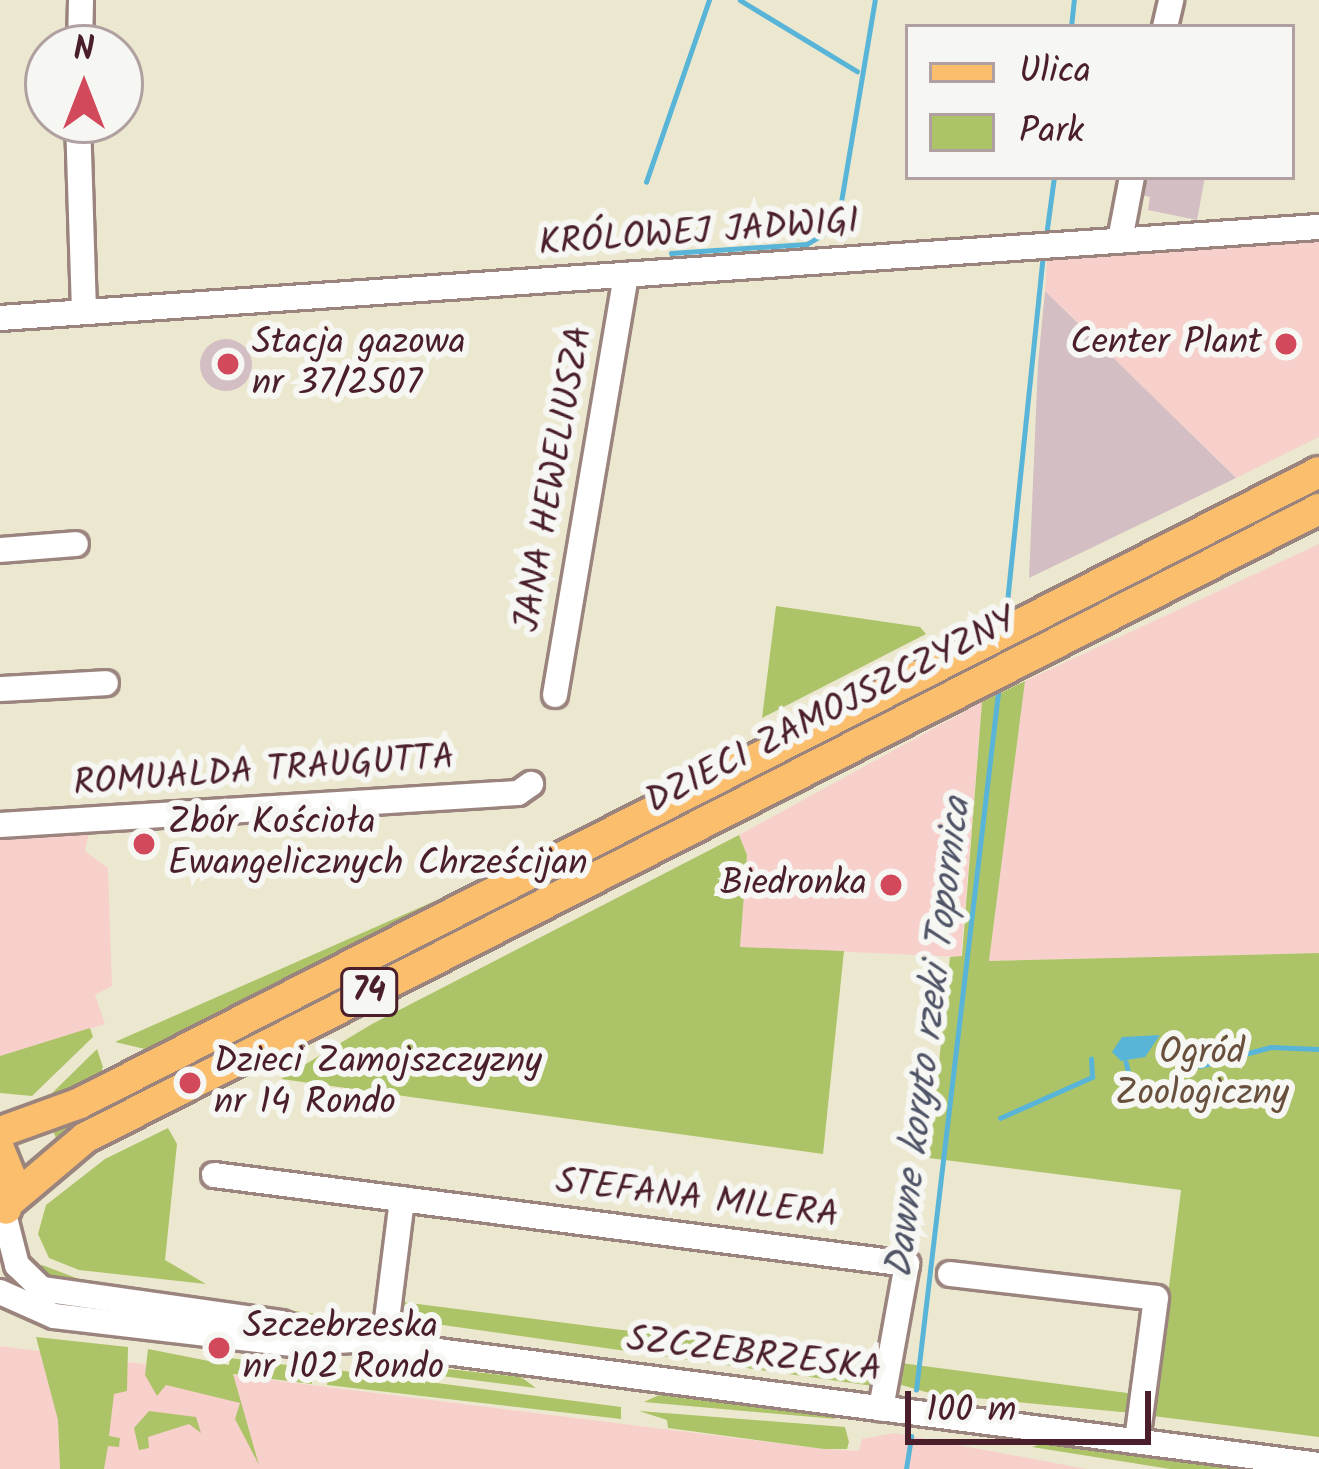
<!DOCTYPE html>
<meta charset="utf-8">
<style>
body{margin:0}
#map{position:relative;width:1319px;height:1469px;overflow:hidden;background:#ece8d0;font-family:Kalam,sans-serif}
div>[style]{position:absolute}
.built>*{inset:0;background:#f7d0cc}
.industrial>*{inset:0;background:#d2bec3}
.round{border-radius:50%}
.green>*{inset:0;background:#adc368}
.water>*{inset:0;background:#59b5d7}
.stream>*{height:4.5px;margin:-2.25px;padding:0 2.25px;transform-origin:2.25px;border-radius:2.25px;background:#59b5d7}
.roads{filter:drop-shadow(3px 0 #9b847e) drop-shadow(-3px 0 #9b847e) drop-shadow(0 3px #9b847e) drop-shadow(0 -3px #9b847e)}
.minor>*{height:24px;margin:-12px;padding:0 12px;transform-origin:12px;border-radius:12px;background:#fff}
.major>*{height:30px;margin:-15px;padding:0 15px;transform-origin:15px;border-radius:15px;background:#fabe6d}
.dots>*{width:33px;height:33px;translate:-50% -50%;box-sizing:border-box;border:6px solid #f6f6f2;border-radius:50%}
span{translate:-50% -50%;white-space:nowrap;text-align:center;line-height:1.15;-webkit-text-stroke:12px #f6f6f2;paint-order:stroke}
.shield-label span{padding:3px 9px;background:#f6f6f2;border:3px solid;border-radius:9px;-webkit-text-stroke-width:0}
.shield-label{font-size:33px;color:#4a1f2b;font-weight:700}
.street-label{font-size:36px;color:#4a1f2b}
.poi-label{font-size:36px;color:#4a1f2b}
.left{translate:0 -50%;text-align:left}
.right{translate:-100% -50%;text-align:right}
.park-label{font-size:36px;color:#68503d}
.water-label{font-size:39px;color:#4f5467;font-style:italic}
.legend{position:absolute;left:905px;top:24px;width:390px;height:156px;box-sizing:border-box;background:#f6f6f2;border:3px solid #b1a0a2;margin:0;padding:15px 21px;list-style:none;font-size:36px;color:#4a1f2b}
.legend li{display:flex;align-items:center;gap:24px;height:60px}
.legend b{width:60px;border:3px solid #b1a0a2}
.north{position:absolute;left:24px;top:24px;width:120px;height:120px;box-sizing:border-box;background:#f6f6f2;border:3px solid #b1a0a2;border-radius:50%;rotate:0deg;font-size:33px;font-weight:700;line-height:48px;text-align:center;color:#4a1f2b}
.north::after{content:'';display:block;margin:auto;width:42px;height:54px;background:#d1495b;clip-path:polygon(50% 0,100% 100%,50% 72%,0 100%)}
.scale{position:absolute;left:905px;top:1391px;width:246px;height:54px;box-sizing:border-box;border:6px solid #4a1f2b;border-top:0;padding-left:15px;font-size:36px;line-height:42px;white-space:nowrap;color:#4a1f2b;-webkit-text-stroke:9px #f6f6f2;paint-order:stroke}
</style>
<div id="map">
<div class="built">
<i style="clip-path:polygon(1319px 240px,1319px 437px,1236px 478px,1045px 291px,1047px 258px)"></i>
<i style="clip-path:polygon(1319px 544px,1319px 953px,989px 961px,1025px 681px)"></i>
<i style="clip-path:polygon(982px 702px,961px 957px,740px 947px,747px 855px,739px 835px)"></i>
<i style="clip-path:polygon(90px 828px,85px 851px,108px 868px,112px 986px,95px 995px,105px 1024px,0 1056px,0 830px)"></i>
<i style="clip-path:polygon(0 1346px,824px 1449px,859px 1451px,862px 1439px,894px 1433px,1087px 1469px,0 1469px)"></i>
</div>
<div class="industrial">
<i style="clip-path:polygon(1140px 177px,1205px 177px,1197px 220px,1148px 210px,1150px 197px,1137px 194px)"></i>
<i style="clip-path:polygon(1045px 291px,1236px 478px,1029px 578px,1038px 364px)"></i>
<i class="round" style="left:200px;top:339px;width:52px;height:52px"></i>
</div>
<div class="green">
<i style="clip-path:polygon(776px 606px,920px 627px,926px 634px,762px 718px)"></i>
<i style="clip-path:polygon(975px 636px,532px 856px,920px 655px)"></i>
<i style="clip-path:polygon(1025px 681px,989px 961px,1319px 953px,1319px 1437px,1153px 1416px,1181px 1190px,929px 1158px,950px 957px,962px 956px,982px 702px)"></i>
<i style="clip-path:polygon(739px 835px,747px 855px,740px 947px,844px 951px,823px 1154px,281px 1079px,372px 1024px)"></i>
<i style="clip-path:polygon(516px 865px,407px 926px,145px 1049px,115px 1042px)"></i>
<i style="clip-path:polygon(527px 888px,533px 899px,58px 1143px,51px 1126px)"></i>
<i style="clip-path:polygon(90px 1028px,93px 1037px,32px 1096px,0 1093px,0 1056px)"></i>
<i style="clip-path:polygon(97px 1049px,103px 1067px,97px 1083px,45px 1100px)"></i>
<i style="clip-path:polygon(168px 1128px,177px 1144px,165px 1260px,206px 1284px,79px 1270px,49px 1258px,38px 1234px,46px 1205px,105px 1159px)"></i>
<i style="clip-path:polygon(42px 1265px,79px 1279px,349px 1319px,73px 1286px,51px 1279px,37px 1268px)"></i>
<i style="clip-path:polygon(402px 1302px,597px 1327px,886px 1361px,873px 1386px,400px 1319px)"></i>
<i style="clip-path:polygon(36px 1337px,128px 1347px,127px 1391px,114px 1394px,109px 1436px,120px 1438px,119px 1447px,108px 1446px,104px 1469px,60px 1469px,58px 1420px)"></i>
<i style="clip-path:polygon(148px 1349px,229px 1365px,230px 1358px,312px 1368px,312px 1384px,233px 1374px,259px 1465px,235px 1419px,240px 1403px,166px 1385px,157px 1396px,145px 1375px)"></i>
<i style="clip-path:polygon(356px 1359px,521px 1377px,536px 1388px,355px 1365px)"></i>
<i style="clip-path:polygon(901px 1363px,1135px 1394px,1132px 1413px,933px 1394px,898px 1384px)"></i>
<i style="clip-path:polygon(329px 1369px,621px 1407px,621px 1419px,327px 1385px)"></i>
<i style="clip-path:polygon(659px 1395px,832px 1417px,836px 1419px,644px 1402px)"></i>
<i style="clip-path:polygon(149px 1411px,196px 1417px,201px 1433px,189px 1424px,148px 1437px,149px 1448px,139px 1450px,134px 1428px)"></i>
<i style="clip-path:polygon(639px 1411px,845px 1427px,849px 1442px,847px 1449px,824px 1449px,668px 1428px,667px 1420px)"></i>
<i style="clip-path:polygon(1041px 1444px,1237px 1469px,1170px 1469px,1032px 1447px)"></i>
</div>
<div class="water">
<i style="clip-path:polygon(1160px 1035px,1145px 1057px,1121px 1061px,1112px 1052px,1122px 1037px)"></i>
</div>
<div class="stream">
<i style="left:740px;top:0;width:137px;rotate:31.3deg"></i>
<i style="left:1071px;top:27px;width:27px;rotate:-84deg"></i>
<i style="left:646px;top:182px;width:193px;rotate:-70.9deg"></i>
<i style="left:1046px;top:236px;width:60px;rotate:-82.3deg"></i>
<i style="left:671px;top:253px;width:136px;rotate:-3.8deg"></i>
<i style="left:807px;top:244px;width:35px;rotate:-31deg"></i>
<i style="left:837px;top:226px;width:229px;rotate:-80.5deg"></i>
<i style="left:1006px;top:612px;width:360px;rotate:-84.1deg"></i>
<i style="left:1126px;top:1062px;width:16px;rotate:76deg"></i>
<i style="left:1200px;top:1066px;width:73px;rotate:-15deg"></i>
<i style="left:1271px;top:1047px;width:48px;rotate:2.4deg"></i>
<i style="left:1140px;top:1094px;width:34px;rotate:-14deg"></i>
<i style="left:1000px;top:1118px;width:101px;rotate:-24deg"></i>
<i style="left:1092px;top:1077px;width:18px;rotate:-93deg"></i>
<i style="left:916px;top:1390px;width:702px;rotate:-83.29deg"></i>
<i style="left:906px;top:1469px;width:33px;rotate:-81deg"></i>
</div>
<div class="roads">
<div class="minor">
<i style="left:1165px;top:27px;width:28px;rotate:-77deg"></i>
<i style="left:80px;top:48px;width:48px;rotate:-88.8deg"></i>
<i style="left:78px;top:120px;width:192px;rotate:88.2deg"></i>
<i style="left:1120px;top:240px;width:64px;rotate:-79.2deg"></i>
<i style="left:0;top:318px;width:1322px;rotate:-3.95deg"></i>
<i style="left:0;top:550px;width:76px;rotate:-4.5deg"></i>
<i style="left:0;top:689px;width:106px;rotate:-3.2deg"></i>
<i style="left:555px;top:695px;width:426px;rotate:-80.4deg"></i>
<i style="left:0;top:825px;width:519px;rotate:-3.54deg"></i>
<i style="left:518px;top:793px;width:16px;rotate:-35deg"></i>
<i style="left:214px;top:1175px;width:699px;rotate:7.32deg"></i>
<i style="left:907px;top:1264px;width:147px;rotate:100.2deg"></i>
<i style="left:4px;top:1214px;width:53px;rotate:75.7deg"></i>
<i style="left:17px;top:1265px;width:35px;rotate:44deg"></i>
<i style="left:42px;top:1289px;width:241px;rotate:8.1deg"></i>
<i style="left:281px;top:1323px;width:40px;rotate:20.2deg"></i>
<i style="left:950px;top:1274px;width:207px;rotate:6.6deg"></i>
<i style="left:1156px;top:1298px;width:144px;rotate:97.6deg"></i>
<i style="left:0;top:1292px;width:59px;rotate:24deg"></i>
<i style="left:54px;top:1316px;width:240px;rotate:6.7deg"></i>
<i style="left:292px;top:1344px;width:61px;rotate:-3.8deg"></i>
<i style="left:353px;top:1340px;width:974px;rotate:7.37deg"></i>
<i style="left:384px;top:1344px;width:146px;rotate:-82.9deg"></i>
</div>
<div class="major">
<i style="left:0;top:1132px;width:85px;rotate:-19.9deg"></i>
<i style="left:80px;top:1103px;width:1390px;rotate:-26.99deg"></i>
<i style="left:0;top:1151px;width:29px;rotate:68deg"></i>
<i style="left:11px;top:1178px;width:31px;rotate:99deg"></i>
<i style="left:9px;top:1202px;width:99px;rotate:-40.1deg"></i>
<i style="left:85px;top:1138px;width:1385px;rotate:-27.01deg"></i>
</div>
</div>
<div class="dots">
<i style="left:1286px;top:344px;background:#d1495b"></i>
<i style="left:228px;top:364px;background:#d1495b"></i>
<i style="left:144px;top:844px;background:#d1495b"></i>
<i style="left:891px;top:885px;background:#d1495b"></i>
<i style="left:190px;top:1083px;background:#d1495b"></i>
<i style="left:219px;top:1348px;background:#d1495b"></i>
</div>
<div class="shield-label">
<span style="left:369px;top:992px">74</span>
</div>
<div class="street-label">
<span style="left:699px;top:234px;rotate:-4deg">KRÓLOWEJ JADWIGI</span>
<span style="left:555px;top:479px;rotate:-80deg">JANA HEWELIUSZA</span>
<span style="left:832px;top:712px;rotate:-27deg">DZIECI ZAMOJSZCZYZNY</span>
<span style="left:264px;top:772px;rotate:-4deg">ROMUALDA TRAUGUTTA</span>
<span style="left:697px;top:1200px;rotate:7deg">STEFANA MILERA</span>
<span style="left:754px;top:1356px;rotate:7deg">SZCZEBRZESKA</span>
</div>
<div class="poi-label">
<span class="left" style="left:252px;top:364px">Stacja gazowa<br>nr 37/2507</span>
<span class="right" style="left:1262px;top:344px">Center Plant</span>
<span class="left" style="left:168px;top:844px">Zbór Kościoła<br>Ewangelicznych Chrześcijan</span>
<span class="right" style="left:867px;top:885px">Biedronka</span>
<span class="left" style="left:214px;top:1083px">Dzieci Zamojszczyzny<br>nr 14 Rondo</span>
<span class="left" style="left:243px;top:1348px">Szczebrzeska<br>nr 102 Rondo</span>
</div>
<div class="park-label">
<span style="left:1202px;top:1074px">Ogród<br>Zoologiczny</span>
</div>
<div class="water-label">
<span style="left:930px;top:1038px;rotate:-83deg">Dawne koryto rzeki Topornica</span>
</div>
<ul class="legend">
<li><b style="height:15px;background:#fabe6d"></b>Ulica</li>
<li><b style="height:33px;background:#adc368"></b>Park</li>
</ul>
<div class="north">N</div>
<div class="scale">100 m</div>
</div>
